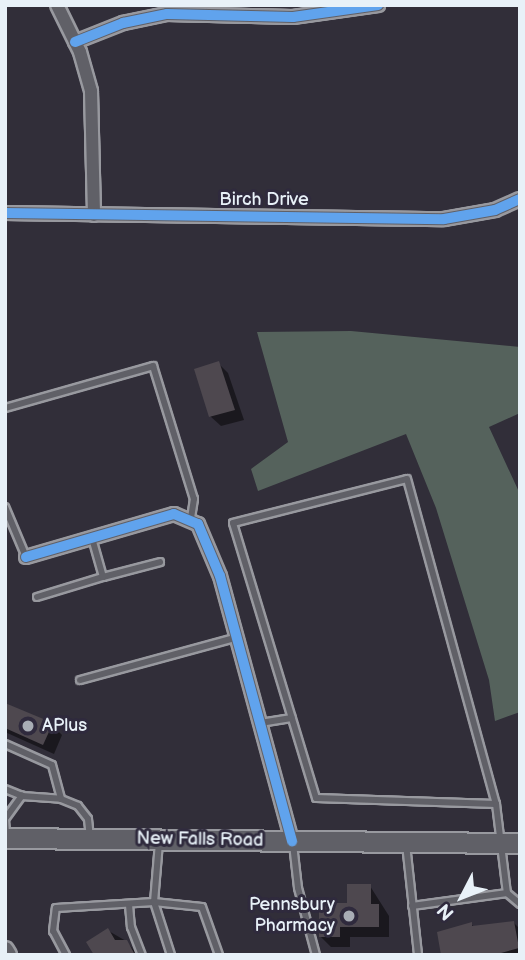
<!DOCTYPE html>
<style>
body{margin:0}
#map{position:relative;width:525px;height:960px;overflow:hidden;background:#312e39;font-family:"Balsamiq Sans",sans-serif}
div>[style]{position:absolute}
.green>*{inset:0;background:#55625c}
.shadow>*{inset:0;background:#0007}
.building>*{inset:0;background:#4e484f}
.roads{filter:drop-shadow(2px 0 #98999f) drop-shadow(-2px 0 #98999f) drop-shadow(0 2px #98999f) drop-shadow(0 -2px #98999f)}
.service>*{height:6px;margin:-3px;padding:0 3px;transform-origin:3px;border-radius:3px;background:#606067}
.minor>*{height:12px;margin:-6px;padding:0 6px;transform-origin:6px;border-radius:6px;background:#606067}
.tertiary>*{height:16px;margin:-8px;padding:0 8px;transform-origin:8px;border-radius:8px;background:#606067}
.secondary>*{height:19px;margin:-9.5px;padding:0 9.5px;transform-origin:9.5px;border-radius:9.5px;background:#606067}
.cycleway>*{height:10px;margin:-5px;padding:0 5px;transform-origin:5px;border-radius:5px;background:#60a3ed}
.dots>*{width:19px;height:19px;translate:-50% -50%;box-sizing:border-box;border:4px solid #2f2a3d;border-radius:50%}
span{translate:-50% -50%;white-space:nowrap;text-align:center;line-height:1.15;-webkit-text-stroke:6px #2f2a3d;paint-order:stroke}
.street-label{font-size:18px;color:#e8f1f8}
.poi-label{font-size:18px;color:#e8f1f8}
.left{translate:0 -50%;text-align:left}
.right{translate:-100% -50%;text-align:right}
.frame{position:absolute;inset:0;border:7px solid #e8f1f8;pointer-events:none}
.north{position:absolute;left:427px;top:862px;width:70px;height:70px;-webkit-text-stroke:5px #2f2a3d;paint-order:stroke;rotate:228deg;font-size:19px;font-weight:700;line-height:28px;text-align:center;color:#e8f1f8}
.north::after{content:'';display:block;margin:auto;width:24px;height:32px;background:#e8f1f8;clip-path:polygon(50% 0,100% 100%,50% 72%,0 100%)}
</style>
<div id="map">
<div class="green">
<i style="clip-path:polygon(351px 331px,520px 347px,520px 413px,489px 427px,520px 494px,520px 712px,495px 721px,489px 680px,436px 508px,406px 434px,258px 491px,251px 469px,288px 442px,257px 332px)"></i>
</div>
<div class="shadow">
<i style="clip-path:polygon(218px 363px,228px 373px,244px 420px,221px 426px,210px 416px)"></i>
<i style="clip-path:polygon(5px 705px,52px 725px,62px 735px,54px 754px,5px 732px)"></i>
<i style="clip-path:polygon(370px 886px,389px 916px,389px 937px,350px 937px,350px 947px,331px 947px,320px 936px)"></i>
<i style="clip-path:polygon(514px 923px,520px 929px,520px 955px,443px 955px,471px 924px,475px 928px)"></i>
<i style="clip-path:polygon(107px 930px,126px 941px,138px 955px,96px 955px)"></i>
</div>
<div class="building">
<i style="clip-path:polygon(219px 361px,235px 410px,209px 417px,194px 369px)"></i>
<i style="clip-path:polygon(5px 703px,53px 723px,43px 745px,5px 728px)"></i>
<i style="clip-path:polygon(347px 884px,371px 884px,371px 904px,379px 904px,379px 927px,340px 927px,340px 937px,319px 937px,319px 903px,347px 903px)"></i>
<i style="clip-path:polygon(514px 921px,519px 948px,494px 955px,441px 955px,437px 932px,472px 922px,472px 926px)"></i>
<i style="clip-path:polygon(108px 928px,115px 940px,127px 940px,135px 955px,94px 955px,86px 942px)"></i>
</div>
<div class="roads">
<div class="service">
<i style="left:5px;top:408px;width:154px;rotate:-15.8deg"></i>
<i style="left:153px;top:366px;width:139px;rotate:72.9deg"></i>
<i style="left:194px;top:499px;width:18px;rotate:99deg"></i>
<i style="left:5px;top:507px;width:54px;rotate:67.2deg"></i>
<i style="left:103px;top:577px;width:59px;rotate:-14.7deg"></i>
<i style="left:37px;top:597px;width:69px;rotate:-16.9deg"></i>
<i style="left:103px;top:577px;width:41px;rotate:-105.8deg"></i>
<i style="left:80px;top:680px;width:161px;rotate:-15.2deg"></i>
<i style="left:260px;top:723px;width:32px;rotate:-9deg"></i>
<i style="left:5px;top:744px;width:51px;rotate:24.1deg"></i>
<i style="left:52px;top:765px;width:35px;rotate:75deg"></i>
<i style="left:5px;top:789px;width:18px;rotate:22deg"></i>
<i style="left:496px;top:804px;width:180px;rotate:-178.1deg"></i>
<i style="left:316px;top:798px;width:287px;rotate:-106.8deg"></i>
<i style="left:233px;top:523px;width:179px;rotate:-14.2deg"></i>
<i style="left:407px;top:479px;width:337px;rotate:74.7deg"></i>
<i style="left:496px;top:804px;width:90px;rotate:83deg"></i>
<i style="left:507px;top:893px;width:17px;rotate:40deg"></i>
<i style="left:6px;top:834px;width:15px;rotate:-94deg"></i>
<i style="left:5px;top:819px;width:29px;rotate:-54deg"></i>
<i style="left:22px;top:796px;width:39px;rotate:4deg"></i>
<i style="left:61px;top:799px;width:18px;rotate:22deg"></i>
<i style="left:78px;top:806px;width:16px;rotate:52deg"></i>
<i style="left:88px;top:819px;width:18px;rotate:84deg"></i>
<i style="left:293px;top:844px;width:44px;rotate:83.5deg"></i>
<i style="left:298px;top:888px;width:69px;rotate:75deg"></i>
<i style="left:406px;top:844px;width:112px;rotate:83.8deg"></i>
<i style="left:129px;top:905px;width:22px;rotate:85deg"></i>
<i style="left:131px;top:927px;width:30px;rotate:69deg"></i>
<i style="left:412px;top:906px;width:96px;rotate:-7.8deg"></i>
<i style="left:66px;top:955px;width:27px;rotate:-118deg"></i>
<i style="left:53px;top:931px;width:23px;rotate:-83deg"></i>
<i style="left:56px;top:908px;width:98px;rotate:-3.5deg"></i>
<i style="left:154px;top:902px;width:59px;rotate:-85.2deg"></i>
<i style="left:171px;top:955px;width:56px;rotate:-107.8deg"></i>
<i style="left:154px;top:902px;width:48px;rotate:5.9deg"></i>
<i style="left:202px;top:907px;width:51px;rotate:70.5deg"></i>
</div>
<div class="minor">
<i style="left:57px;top:5px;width:52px;rotate:63.9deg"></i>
<i style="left:80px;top:52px;width:41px;rotate:74.2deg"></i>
<i style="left:91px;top:91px;width:124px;rotate:88.6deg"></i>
<i style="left:75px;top:42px;width:52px;rotate:-21.6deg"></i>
<i style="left:123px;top:23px;width:45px;rotate:-11.6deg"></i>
<i style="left:167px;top:14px;width:126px;rotate:1.4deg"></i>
<i style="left:293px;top:17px;width:86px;rotate:-8deg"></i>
<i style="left:5px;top:213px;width:439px;rotate:0.8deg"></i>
<i style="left:444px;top:219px;width:52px;rotate:-10deg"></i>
<i style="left:495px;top:210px;width:27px;rotate:-24deg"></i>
<i style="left:26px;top:557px;width:154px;rotate:-16.2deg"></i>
<i style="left:174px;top:514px;width:26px;rotate:23deg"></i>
<i style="left:198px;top:524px;width:56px;rotate:67.1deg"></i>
<i style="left:220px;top:576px;width:275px;rotate:74.8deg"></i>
</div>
<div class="tertiary">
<i style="left:5px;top:950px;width:6px;rotate:59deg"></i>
</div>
<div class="secondary">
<i style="left:5px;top:838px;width:515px;rotate:0.56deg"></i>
</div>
</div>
<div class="cycleway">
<i style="left:75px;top:42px;width:52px;rotate:-21.6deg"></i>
<i style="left:123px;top:23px;width:45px;rotate:-11.6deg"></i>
<i style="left:167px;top:14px;width:126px;rotate:1.4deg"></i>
<i style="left:293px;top:17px;width:86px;rotate:-8deg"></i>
<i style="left:5px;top:213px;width:439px;rotate:0.8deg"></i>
<i style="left:444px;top:219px;width:52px;rotate:-10deg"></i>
<i style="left:495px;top:210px;width:27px;rotate:-24deg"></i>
<i style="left:26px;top:557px;width:154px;rotate:-16.2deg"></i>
<i style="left:174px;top:514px;width:26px;rotate:23deg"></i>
<i style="left:198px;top:524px;width:56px;rotate:67.1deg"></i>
<i style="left:220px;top:576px;width:275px;rotate:74.8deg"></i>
</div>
<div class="dots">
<i style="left:28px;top:726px;background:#a8adb5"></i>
<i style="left:349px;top:916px;background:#a8adb5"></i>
</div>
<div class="street-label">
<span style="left:264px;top:200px">Birch Drive</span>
<span style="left:200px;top:840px;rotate:1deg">New Falls Road</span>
</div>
<div class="poi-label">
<span class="left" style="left:42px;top:726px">APlus</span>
<span class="right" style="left:335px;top:916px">Pennsbury<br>Pharmacy</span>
</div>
<div class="frame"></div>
<div class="north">N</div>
</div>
